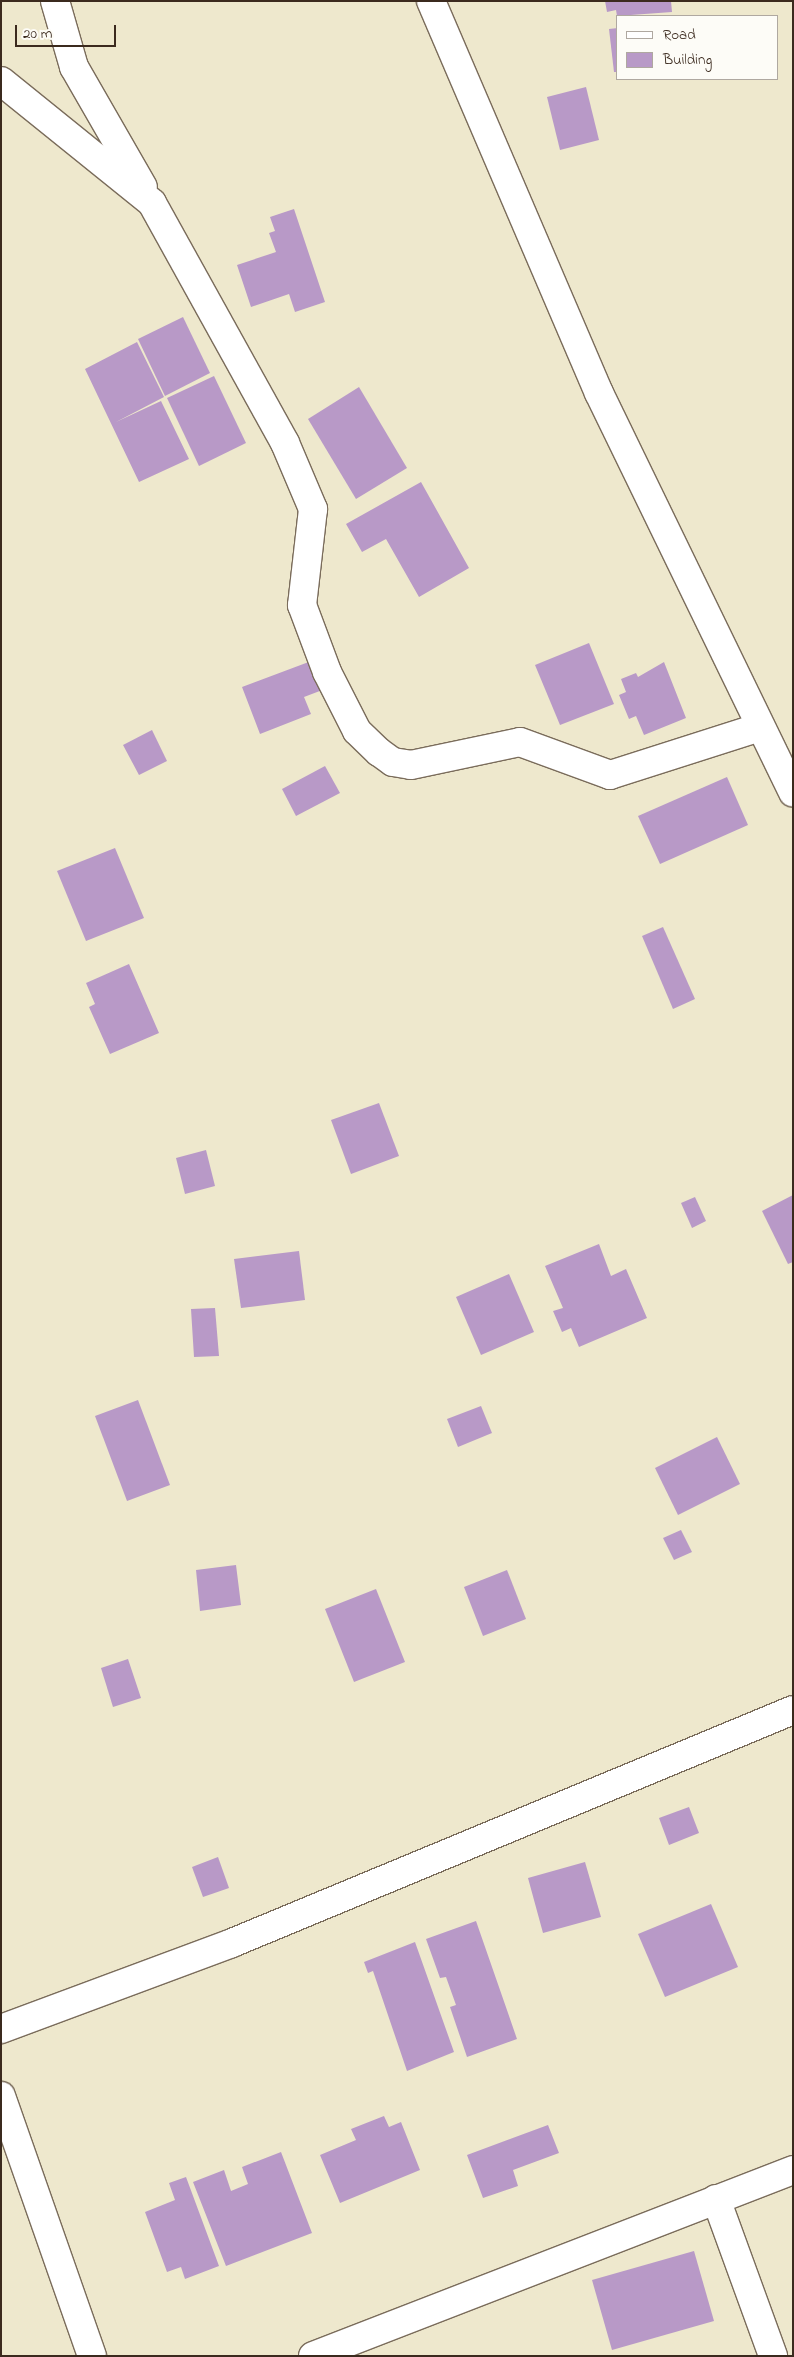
<!DOCTYPE html>
<style>
body{margin:0}
#map{position:relative;width:794px;height:2357px;overflow:hidden;background:#eee8cd;font-family:"Indie Flower",sans-serif}
div>[style]{position:absolute}
.building>*{inset:0;background:#b899c7}
.roads{filter:drop-shadow(1px 0 #7a6c5b) drop-shadow(-1px 0 #7a6c5b) drop-shadow(0 1px #7a6c5b) drop-shadow(0 -1px #7a6c5b)}
.minor>*{height:28px;margin:-14px;padding:0 14px;transform-origin:14px;border-radius:14px;background:#fff}
span{translate:-50% -50%;white-space:nowrap;text-align:center;line-height:1.15;-webkit-text-stroke:5px #fdfcf7;paint-order:stroke}
.frame{position:absolute;inset:0;border:2px solid #3b2a1e;pointer-events:none}
.legend{position:absolute;left:616px;top:15px;width:162px;height:65px;box-sizing:border-box;background:#fdfcf7;border:1px solid #afa8a0;margin:0;padding:6px 9px;list-style:none;font-size:15px;color:#3b2a1e}
.legend li{display:flex;align-items:center;gap:10px;height:25px}
.legend b{width:25px;border:1px solid #afa8a0}
.scale{position:absolute;left:15px;top:25px;width:101px;height:22px;box-sizing:border-box;border:2px solid #3b2a1e;border-top:0;padding-left:6px;font-size:15px;line-height:18px;white-space:nowrap;color:#3b2a1e;-webkit-text-stroke:4px #fdfcf7;paint-order:stroke}
</style>
<div id="map">
<div class="building">
<i style="clip-path:polygon(605px 1px,671px 1px,672px 12px,617px 16px,616px 10px,607px 12px)"></i>
<i style="clip-path:polygon(618px 28px,618px 72px,614px 72px,609px 29px)"></i>
<i style="clip-path:polygon(586px 87px,599px 140px,560px 150px,547px 97px)"></i>
<i style="clip-path:polygon(294px 209px,325px 302px,295px 312px,289px 294px,251px 307px,237px 265px,276px 252px,269px 233px,275px 231px,270px 217px)"></i>
<i style="clip-path:polygon(183px 317px,210px 373px,165px 396px,138px 339px)"></i>
<i style="clip-path:polygon(137px 342px,164px 397px,116px 422px,161px 401px,189px 459px,139px 482px,85px 369px)"></i>
<i style="clip-path:polygon(214px 376px,246px 443px,199px 466px,167px 398px)"></i>
<i style="clip-path:polygon(359px 387px,407px 468px,356px 499px,308px 419px)"></i>
<i style="clip-path:polygon(421px 482px,469px 568px,419px 597px,386px 539px,362px 552px,346px 524px)"></i>
<i style="clip-path:polygon(589px 643px,614px 704px,560px 725px,535px 665px)"></i>
<i style="clip-path:polygon(314px 660px,325px 689px,304px 697px,311px 714px,260px 734px,242px 687px)"></i>
<i style="clip-path:polygon(664px 662px,686px 718px,644px 735px,636px 716px,629px 719px,619px 695px,626px 692px,621px 679px,636px 673px,638px 677px)"></i>
<i style="clip-path:polygon(152px 730px,167px 761px,139px 775px,123px 745px)"></i>
<i style="clip-path:polygon(325px 766px,340px 793px,296px 816px,282px 789px)"></i>
<i style="clip-path:polygon(727px 777px,748px 825px,660px 864px,638px 816px)"></i>
<i style="clip-path:polygon(115px 848px,144px 918px,86px 941px,57px 871px)"></i>
<i style="clip-path:polygon(663px 927px,695px 999px,673px 1009px,642px 936px)"></i>
<i style="clip-path:polygon(129px 964px,159px 1033px,110px 1054px,89px 1007px,95px 1004px,86px 983px)"></i>
<i style="clip-path:polygon(379px 1103px,399px 1156px,351px 1174px,331px 1120px)"></i>
<i style="clip-path:polygon(206px 1150px,215px 1186px,185px 1194px,176px 1158px)"></i>
<i style="clip-path:polygon(793px 1195px,793px 1262px,788px 1264px,762px 1211px)"></i>
<i style="clip-path:polygon(695px 1197px,706px 1221px,692px 1228px,681px 1203px)"></i>
<i style="clip-path:polygon(599px 1244px,611px 1276px,626px 1269px,647px 1318px,579px 1347px,571px 1328px,562px 1332px,553px 1311px,563px 1308px,545px 1266px)"></i>
<i style="clip-path:polygon(299px 1251px,305px 1300px,241px 1308px,234px 1259px)"></i>
<i style="clip-path:polygon(509px 1274px,534px 1332px,481px 1355px,456px 1297px)"></i>
<i style="clip-path:polygon(215px 1308px,219px 1356px,194px 1357px,191px 1309px)"></i>
<i style="clip-path:polygon(138px 1400px,170px 1485px,127px 1501px,95px 1416px)"></i>
<i style="clip-path:polygon(481px 1406px,492px 1433px,458px 1447px,447px 1419px)"></i>
<i style="clip-path:polygon(717px 1437px,740px 1484px,678px 1515px,655px 1468px)"></i>
<i style="clip-path:polygon(681px 1530px,692px 1552px,674px 1560px,663px 1538px)"></i>
<i style="clip-path:polygon(236px 1565px,241px 1605px,200px 1611px,196px 1570px)"></i>
<i style="clip-path:polygon(507px 1570px,526px 1619px,483px 1636px,464px 1587px)"></i>
<i style="clip-path:polygon(376px 1589px,405px 1662px,354px 1682px,325px 1609px)"></i>
<i style="clip-path:polygon(128px 1659px,141px 1698px,113px 1707px,101px 1668px)"></i>
<i style="clip-path:polygon(689px 1807px,699px 1833px,669px 1845px,659px 1818px)"></i>
<i style="clip-path:polygon(218px 1857px,229px 1888px,203px 1897px,192px 1867px)"></i>
<i style="clip-path:polygon(585px 1862px,601px 1917px,543px 1933px,528px 1878px)"></i>
<i style="clip-path:polygon(711px 1904px,738px 1967px,665px 1997px,638px 1934px)"></i>
<i style="clip-path:polygon(476px 1921px,517px 2039px,467px 2057px,450px 2007px,456px 2005px,446px 1977px,440px 1978px,426px 1939px)"></i>
<i style="clip-path:polygon(415px 1942px,454px 2052px,407px 2071px,373px 1971px,368px 1973px,364px 1962px)"></i>
<i style="clip-path:polygon(384px 2116px,389px 2127px,401px 2122px,420px 2170px,340px 2203px,320px 2155px,356px 2140px,351px 2129px)"></i>
<i style="clip-path:polygon(548px 2125px,559px 2153px,513px 2170px,518px 2186px,483px 2198px,467px 2155px)"></i>
<i style="clip-path:polygon(281px 2152px,312px 2233px,226px 2266px,193px 2182px,224px 2170px,231px 2191px,248px 2184px,242px 2167px)"></i>
<i style="clip-path:polygon(186px 2177px,219px 2266px,185px 2279px,181px 2267px,167px 2272px,145px 2212px,175px 2200px,169px 2183px)"></i>
<i style="clip-path:polygon(694px 2251px,714px 2321px,612px 2350px,592px 2280px)"></i>
</div>
<div class="roads">
<div class="minor">
<i style="left:55px;top:1px;width:69px;rotate:73.9deg"></i>
<i style="left:74px;top:67px;width:138px;rotate:60.1deg"></i>
<i style="left:431px;top:1px;width:426px;rotate:66.8deg"></i>
<i style="left:599px;top:393px;width:444px;rotate:64.1deg"></i>
<i style="left:1px;top:81px;width:194px;rotate:38.9deg"></i>
<i style="left:152px;top:203px;width:274px;rotate:61deg"></i>
<i style="left:285px;top:443px;width:72px;rotate:67deg"></i>
<i style="left:313px;top:509px;width:97px;rotate:96.5deg"></i>
<i style="left:302px;top:605px;width:72px;rotate:69.5deg"></i>
<i style="left:327px;top:672px;width:66px;rotate:63deg"></i>
<i style="left:357px;top:731px;width:30px;rotate:44deg"></i>
<i style="left:379px;top:752px;width:17px;rotate:36deg"></i>
<i style="left:393px;top:762px;width:18px;rotate:9deg"></i>
<i style="left:411px;top:765px;width:111px;rotate:-11.9deg"></i>
<i style="left:520px;top:742px;width:96px;rotate:20.1deg"></i>
<i style="left:610px;top:775px;width:157px;rotate:-17.7deg"></i>
<i style="left:1px;top:2029px;width:246px;rotate:-20.4deg"></i>
<i style="left:232px;top:1943px;width:607px;rotate:-22.55deg"></i>
<i style="left:1px;top:2096px;width:275px;rotate:70.7deg"></i>
<i style="left:716px;top:2199px;width:167px;rotate:70deg"></i>
<i style="left:313px;top:2356px;width:515px;rotate:-21.18deg"></i>
</div>
</div>
<div class="frame"></div>
<ul class="legend">
<li><b style="height:6px;background:#fff"></b>Road</li>
<li><b style="height:14px;background:#b899c7"></b>Building</li>
</ul>
<div class="scale">20 m</div>
</div>
